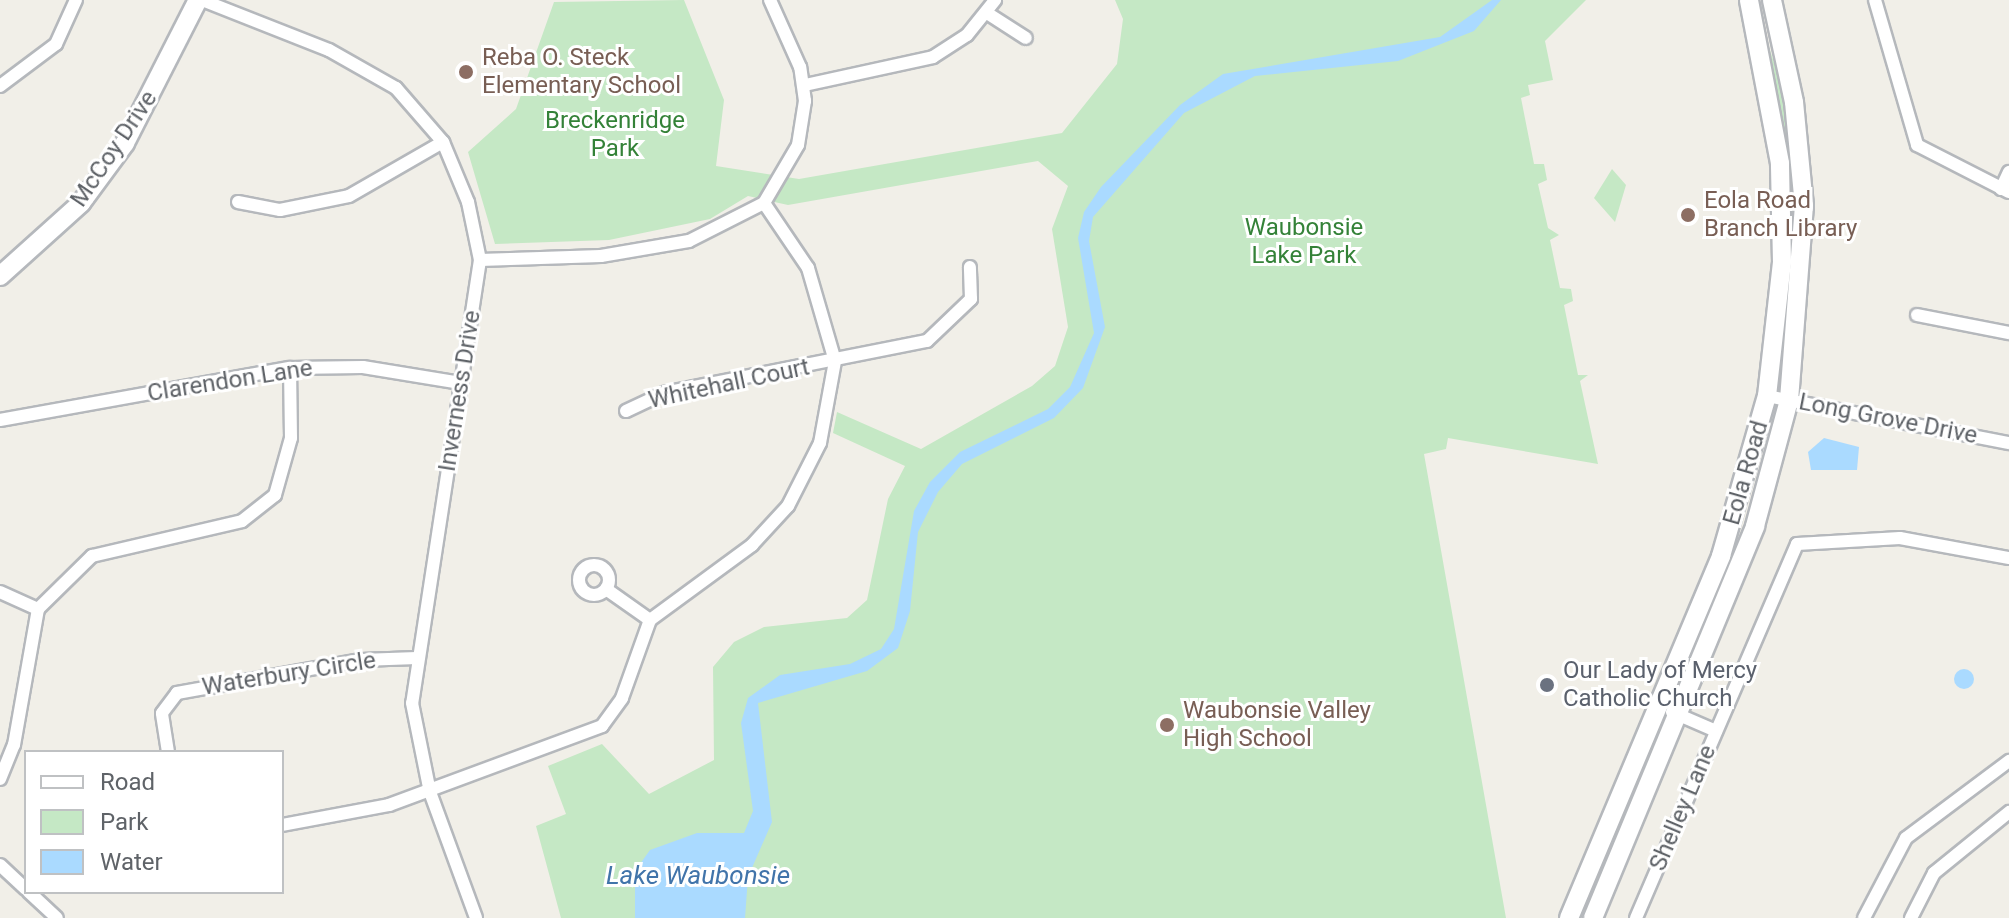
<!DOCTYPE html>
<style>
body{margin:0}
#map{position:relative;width:2009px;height:918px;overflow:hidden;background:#f1efe8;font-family:Roboto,sans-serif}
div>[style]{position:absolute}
.green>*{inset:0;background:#c5e8c5}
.water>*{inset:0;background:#aadaff}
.round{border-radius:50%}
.roads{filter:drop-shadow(2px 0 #b5b8bc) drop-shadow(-2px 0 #b5b8bc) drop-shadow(0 2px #b5b8bc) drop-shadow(0 -2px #b5b8bc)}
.street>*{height:12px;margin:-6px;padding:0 6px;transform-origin:6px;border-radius:6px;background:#fff}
.street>.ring{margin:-6px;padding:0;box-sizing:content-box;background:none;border:12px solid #fff;border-radius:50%}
.secondary>*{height:18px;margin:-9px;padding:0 9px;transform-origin:9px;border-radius:9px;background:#fff}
.dots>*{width:22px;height:22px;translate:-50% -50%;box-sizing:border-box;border:4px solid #fff;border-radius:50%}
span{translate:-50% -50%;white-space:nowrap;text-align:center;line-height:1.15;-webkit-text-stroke:6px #fff;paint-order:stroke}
.education-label{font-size:24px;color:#785e54}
.left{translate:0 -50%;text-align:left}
.park-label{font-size:24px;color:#348238}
.street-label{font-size:24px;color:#5f6368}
.worship-label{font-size:24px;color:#5b616d}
.water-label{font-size:26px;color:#4174aa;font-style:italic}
.legend{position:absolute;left:24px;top:750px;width:260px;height:144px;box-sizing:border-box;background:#fff;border:2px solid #bfc1c3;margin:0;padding:10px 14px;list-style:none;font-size:24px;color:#5f6368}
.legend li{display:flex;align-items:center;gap:16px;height:40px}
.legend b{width:40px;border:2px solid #bfc1c3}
</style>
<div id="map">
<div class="green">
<i style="clip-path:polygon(684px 0,724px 100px,716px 166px,799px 179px,1062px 133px,1117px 64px,1123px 19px,1115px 0,1586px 0,1545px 41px,1553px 80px,1528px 85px,1530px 95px,1521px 98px,1534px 164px,1544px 164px,1547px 180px,1538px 184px,1548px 228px,1559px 235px,1550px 240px,1560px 288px,1571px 289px,1573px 301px,1564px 305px,1578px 375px,1588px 375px,1580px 381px,1598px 464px,1448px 438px,1446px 449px,1424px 454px,1506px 918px,561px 918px,536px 826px,566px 814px,548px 766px,602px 744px,649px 794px,714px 760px,713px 667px,734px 642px,764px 627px,847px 618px,867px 600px,888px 499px,905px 466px,833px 433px,837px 412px,921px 449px,1032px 386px,1055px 366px,1068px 327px,1052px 229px,1068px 186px,1038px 161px,788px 205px,748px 196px,710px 219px,609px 240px,495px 244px,468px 152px,516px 109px,554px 2px)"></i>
<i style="clip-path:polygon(1766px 38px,1785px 96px,1796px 197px,1794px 273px)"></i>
<i style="clip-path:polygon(1612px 169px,1626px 185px,1615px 222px,1594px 198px)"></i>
<i style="clip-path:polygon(1619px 822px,1614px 845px,1586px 917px,1594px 877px)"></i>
</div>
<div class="water">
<i style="clip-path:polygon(1492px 0,1501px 0,1474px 31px,1398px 61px,1255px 76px,1184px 113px,1093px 217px,1089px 241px,1105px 327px,1083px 388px,1054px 418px,962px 464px,938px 492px,918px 532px,910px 611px,898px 648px,867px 671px,758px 703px,772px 822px,748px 877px,745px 918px,635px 918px,635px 871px,650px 850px,697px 833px,744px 833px,753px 811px,741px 723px,748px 698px,780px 675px,850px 664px,881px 649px,894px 629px,914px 511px,930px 482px,960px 452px,1048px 409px,1070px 387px,1094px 333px,1078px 238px,1084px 212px,1101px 187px,1180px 105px,1223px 74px,1440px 37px)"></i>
<i style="clip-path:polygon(1824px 438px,1859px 447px,1857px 470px,1811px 470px,1808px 452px)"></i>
<i class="round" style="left:1954px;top:669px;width:20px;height:20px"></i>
</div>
<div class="roads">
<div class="street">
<i style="left:202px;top:0;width:136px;rotate:21.5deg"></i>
<i style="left:329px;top:50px;width:77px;rotate:29.6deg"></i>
<i style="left:396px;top:88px;width:72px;rotate:49deg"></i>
<i style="left:443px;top:142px;width:65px;rotate:67.4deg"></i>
<i style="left:468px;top:202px;width:59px;rotate:78.3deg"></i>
<i style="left:480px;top:260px;width:448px;rotate:98.7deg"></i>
<i style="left:412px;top:703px;width:91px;rotate:78.6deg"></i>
<i style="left:430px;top:792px;width:134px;rotate:69.9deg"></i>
<i style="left:1875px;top:0;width:151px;rotate:73.8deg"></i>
<i style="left:1917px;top:145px;width:103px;rotate:27.1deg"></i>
<i style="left:987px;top:13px;width:46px;rotate:32.7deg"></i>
<i style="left:805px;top:85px;width:131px;rotate:-12.3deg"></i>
<i style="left:933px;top:57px;width:40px;rotate:-32.9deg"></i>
<i style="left:967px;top:35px;width:45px;rotate:-51.3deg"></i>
<i style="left:0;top:86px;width:70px;rotate:-36.9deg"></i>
<i style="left:56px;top:44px;width:48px;rotate:-65.6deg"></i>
<i style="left:2001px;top:189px;width:19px;rotate:-65deg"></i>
<i style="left:238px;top:202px;width:43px;rotate:10.8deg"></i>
<i style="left:280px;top:210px;width:70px;rotate:-11.5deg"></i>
<i style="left:349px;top:196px;width:108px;rotate:-29.9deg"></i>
<i style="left:480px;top:260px;width:121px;rotate:-1.9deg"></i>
<i style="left:601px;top:256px;width:89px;rotate:-9.7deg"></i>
<i style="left:689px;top:241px;width:84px;rotate:-26.9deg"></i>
<i style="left:764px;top:203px;width:67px;rotate:-59.6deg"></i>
<i style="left:798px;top:145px;width:45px;rotate:-81deg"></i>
<i style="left:805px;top:101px;width:34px;rotate:-98deg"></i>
<i style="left:800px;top:67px;width:73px;rotate:-114.1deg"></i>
<i style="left:1917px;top:315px;width:94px;rotate:11.1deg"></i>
<i style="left:1767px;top:396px;width:247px;rotate:11deg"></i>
<i style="left:626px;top:411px;width:42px;rotate:-25.3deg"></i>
<i style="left:664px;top:393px;width:268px;rotate:-11.2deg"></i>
<i style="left:927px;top:341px;width:61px;rotate:-43.7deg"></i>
<i style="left:971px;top:299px;width:32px;rotate:-92deg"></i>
<i style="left:0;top:420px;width:295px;rotate:-10.2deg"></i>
<i style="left:290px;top:368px;width:73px;rotate:-0.8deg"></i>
<i style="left:363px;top:367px;width:99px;rotate:9.3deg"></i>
<i class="ring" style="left:579px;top:565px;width:18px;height:18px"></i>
<i style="left:606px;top:589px;width:54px;rotate:35.2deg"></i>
<i style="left:0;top:592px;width:42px;rotate:24.1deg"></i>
<i style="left:1672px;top:712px;width:48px;rotate:23.4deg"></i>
<i style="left:168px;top:752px;width:39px;rotate:-99deg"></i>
<i style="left:162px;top:713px;width:25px;rotate:-53deg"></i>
<i style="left:177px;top:693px;width:187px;rotate:-10.2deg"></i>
<i style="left:361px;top:660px;width:56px;rotate:-2deg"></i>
<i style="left:0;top:779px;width:37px;rotate:-68deg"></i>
<i style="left:14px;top:745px;width:138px;rotate:-80deg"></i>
<i style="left:38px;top:609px;width:76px;rotate:-44.5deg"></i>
<i style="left:92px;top:556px;width:154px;rotate:-13.1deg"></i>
<i style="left:242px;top:521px;width:42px;rotate:-38.2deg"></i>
<i style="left:275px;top:495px;width:59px;rotate:-74.3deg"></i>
<i style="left:291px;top:438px;width:70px;rotate:-90.8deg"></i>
<i style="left:282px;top:825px;width:109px;rotate:-10.6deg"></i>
<i style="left:389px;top:805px;width:227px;rotate:-20.3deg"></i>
<i style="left:602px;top:726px;width:34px;rotate:-54deg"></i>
<i style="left:622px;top:698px;width:83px;rotate:-70.3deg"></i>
<i style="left:650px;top:620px;width:127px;rotate:-36.3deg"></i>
<i style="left:752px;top:545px;width:53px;rotate:-47.3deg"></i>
<i style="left:788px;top:506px;width:71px;rotate:-63.1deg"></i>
<i style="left:820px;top:443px;width:83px;rotate:-79.6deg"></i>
<i style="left:835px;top:361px;width:97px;rotate:-106.2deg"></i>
<i style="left:808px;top:268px;width:78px;rotate:-124.1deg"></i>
<i style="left:0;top:865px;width:35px;rotate:43deg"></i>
<i style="left:29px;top:892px;width:38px;rotate:43deg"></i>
<i style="left:1636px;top:918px;width:407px;rotate:-66.7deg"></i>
<i style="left:1797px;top:544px;width:103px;rotate:-3.3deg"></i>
<i style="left:1900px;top:538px;width:111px;rotate:10.4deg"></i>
<i style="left:1864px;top:918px;width:90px;rotate:-62.3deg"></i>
<i style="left:1906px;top:838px;width:129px;rotate:-36.8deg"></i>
<i style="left:1911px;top:918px;width:51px;rotate:-62.9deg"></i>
<i style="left:1934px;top:873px;width:97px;rotate:-39.1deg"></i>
</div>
<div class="secondary">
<i style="left:0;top:276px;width:109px;rotate:-42deg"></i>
<i style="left:81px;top:203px;width:74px;rotate:-53.7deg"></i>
<i style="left:125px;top:143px;width:161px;rotate:-63deg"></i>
<i style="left:1569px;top:918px;width:393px;rotate:-67.2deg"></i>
<i style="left:1721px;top:556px;width:166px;rotate:-74deg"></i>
<i style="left:1767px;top:396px;width:135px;rotate:-83.6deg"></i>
<i style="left:1782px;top:262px;width:99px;rotate:-91.2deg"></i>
<i style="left:1780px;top:163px;width:166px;rotate:-100.8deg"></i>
<i style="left:1593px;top:918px;width:424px;rotate:-67.5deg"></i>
<i style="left:1755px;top:526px;width:131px;rotate:-74.9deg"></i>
<i style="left:1789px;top:400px;width:195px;rotate:-85.6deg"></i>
<i style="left:1804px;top:206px;width:104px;rotate:-95.5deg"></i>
<i style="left:1794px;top:102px;width:104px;rotate:-102.2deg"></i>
</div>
</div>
<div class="dots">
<i style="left:466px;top:72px;background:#8d6e63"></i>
<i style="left:1688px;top:215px;background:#8d6e63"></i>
<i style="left:1547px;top:685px;background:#6b7280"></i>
<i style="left:1167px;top:725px;background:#8d6e63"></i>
</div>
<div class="education-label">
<span class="left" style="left:482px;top:72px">Reba O. Steck<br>Elementary School</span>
<span class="left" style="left:1704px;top:215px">Eola Road<br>Branch Library</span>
<span class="left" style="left:1183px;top:725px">Waubonsie Valley<br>High School</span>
</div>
<div class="park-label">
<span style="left:615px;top:135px">Breckenridge<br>Park</span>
<span style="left:1304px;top:242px">Waubonsie<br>Lake Park</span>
</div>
<div class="street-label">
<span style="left:114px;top:149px;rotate:-56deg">McCoy Drive</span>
<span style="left:230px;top:381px;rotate:-9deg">Clarendon Lane</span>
<span style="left:729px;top:384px;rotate:-12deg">Whitehall Court</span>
<span style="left:460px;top:391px;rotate:-81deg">Inverness Drive</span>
<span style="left:1888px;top:419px;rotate:11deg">Long Grove Drive</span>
<span style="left:1746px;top:473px;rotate:-74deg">Eola Road</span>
<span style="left:289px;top:674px;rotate:-9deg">Waterbury Circle</span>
<span style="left:1683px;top:808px;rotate:-67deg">Shelley Lane</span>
</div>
<div class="worship-label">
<span class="left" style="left:1563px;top:685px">Our Lady of Mercy<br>Catholic Church</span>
</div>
<div class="water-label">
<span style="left:698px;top:876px">Lake Waubonsie</span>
</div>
<ul class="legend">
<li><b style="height:10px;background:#fff"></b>Road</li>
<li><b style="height:22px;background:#c5e8c5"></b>Park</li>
<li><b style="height:22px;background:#aadaff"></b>Water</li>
</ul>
</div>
